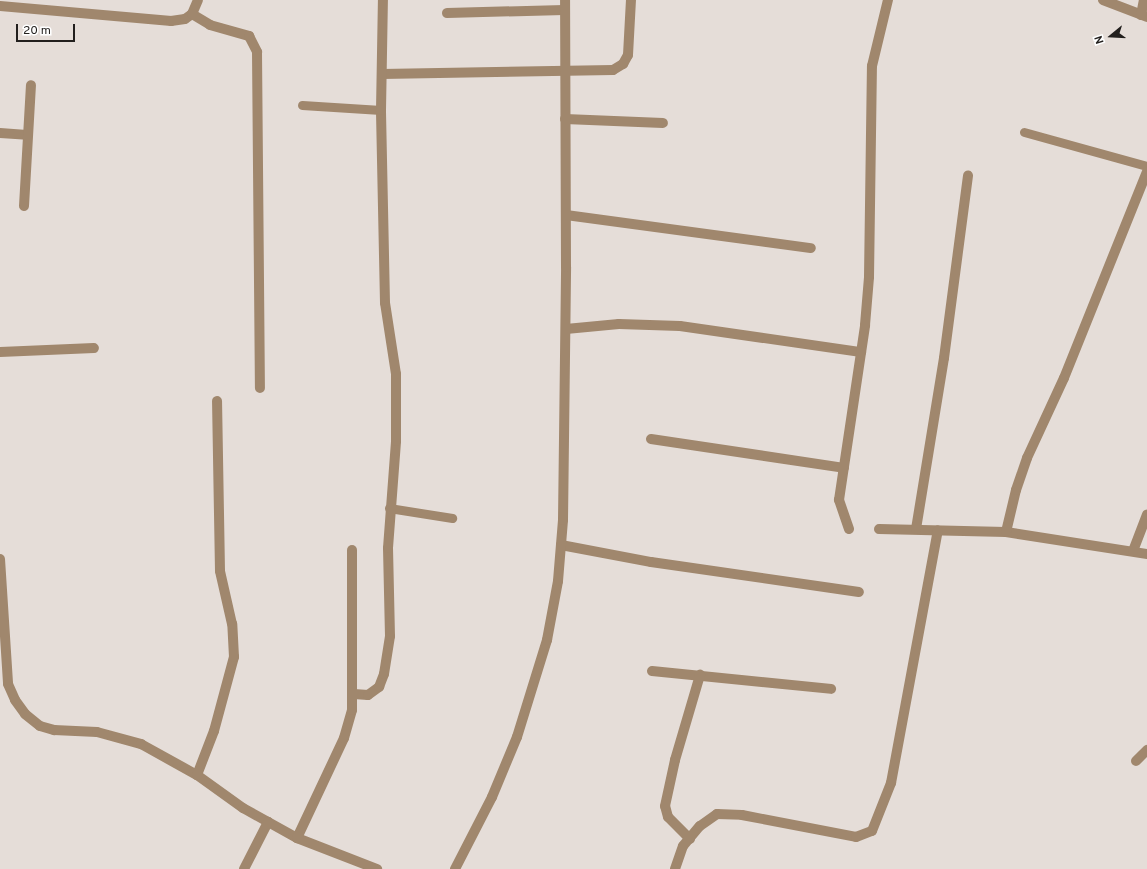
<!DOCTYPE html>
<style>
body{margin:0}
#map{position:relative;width:1147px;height:869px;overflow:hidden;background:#e5ddd8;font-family:Overpass,sans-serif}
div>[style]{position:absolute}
.service>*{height:9px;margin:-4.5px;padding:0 4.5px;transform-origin:4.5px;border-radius:4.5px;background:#a0876d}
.minor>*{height:10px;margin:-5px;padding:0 5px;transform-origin:5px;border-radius:5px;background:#a0876d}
span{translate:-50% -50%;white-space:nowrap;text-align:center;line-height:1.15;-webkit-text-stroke:3.5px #fff;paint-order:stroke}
.north{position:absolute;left:1091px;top:16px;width:40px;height:40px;-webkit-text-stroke:3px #fff;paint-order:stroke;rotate:252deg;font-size:11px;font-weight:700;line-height:16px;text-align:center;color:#221f1d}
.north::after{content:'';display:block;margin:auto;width:14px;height:18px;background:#221f1d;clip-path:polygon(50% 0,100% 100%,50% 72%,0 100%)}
.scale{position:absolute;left:16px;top:24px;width:59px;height:18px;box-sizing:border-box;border:2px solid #221f1d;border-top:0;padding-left:5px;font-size:12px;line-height:14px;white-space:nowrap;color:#221f1d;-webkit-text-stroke:3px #fff;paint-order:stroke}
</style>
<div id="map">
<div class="service">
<i style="left:302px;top:105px;width:79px;rotate:3.6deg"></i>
<i style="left:1024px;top:132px;width:128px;rotate:15.5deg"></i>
<i style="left:389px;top:508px;width:64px;rotate:9deg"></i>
</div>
<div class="minor">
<i style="left:1103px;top:0;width:47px;rotate:21.1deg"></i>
<i style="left:0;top:6px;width:172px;rotate:5deg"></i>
<i style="left:171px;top:21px;width:14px;rotate:-8deg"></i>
<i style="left:185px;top:19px;width:9px;rotate:-36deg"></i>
<i style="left:192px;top:14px;width:15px;rotate:-67deg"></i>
<i style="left:447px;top:13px;width:117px;rotate:-1.5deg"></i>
<i style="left:192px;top:14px;width:21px;rotate:31deg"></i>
<i style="left:210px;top:25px;width:41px;rotate:15.8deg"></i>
<i style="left:249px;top:36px;width:18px;rotate:63deg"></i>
<i style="left:257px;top:52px;width:336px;rotate:89.5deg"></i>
<i style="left:1141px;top:15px;width:15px;rotate:-79deg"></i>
<i style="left:382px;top:74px;width:231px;rotate:-1deg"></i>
<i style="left:613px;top:70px;width:12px;rotate:-31deg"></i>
<i style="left:623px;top:64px;width:10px;rotate:-61deg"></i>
<i style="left:628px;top:55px;width:55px;rotate:-86.9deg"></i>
<i style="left:565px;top:119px;width:98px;rotate:2.3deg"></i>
<i style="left:0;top:133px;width:27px;rotate:4deg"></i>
<i style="left:24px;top:206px;width:121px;rotate:-86.7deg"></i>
<i style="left:566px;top:215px;width:247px;rotate:7.7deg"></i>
<i style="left:566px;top:329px;width:53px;rotate:-5.4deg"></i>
<i style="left:619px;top:324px;width:61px;rotate:1.9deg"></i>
<i style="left:680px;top:326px;width:183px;rotate:8.2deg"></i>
<i style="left:0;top:352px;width:94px;rotate:-2.4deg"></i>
<i style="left:651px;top:439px;width:195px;rotate:8.5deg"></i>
<i style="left:849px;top:529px;width:31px;rotate:-109deg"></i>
<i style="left:839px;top:500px;width:177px;rotate:-81.5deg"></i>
<i style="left:865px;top:325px;width:48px;rotate:-85.2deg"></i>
<i style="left:869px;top:277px;width:211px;rotate:-89.2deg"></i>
<i style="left:872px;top:66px;width:68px;rotate:-76.4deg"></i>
<i style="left:879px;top:529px;width:127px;rotate:1.4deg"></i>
<i style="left:1006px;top:532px;width:143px;rotate:8.9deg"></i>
<i style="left:916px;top:529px;width:173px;rotate:-80.7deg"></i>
<i style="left:944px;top:358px;width:184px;rotate:-82.5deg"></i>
<i style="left:1006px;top:532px;width:43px;rotate:-76.6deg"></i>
<i style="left:1016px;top:490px;width:34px;rotate:-71deg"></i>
<i style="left:1027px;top:458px;width:88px;rotate:-65.2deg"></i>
<i style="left:1064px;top:378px;width:222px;rotate:-68.1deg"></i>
<i style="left:561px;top:545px;width:92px;rotate:10.7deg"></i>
<i style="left:651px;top:562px;width:210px;rotate:8.2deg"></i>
<i style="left:1133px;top:551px;width:39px;rotate:-69deg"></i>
<i style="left:0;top:559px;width:125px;rotate:86.3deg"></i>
<i style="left:8px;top:684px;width:17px;rotate:66deg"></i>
<i style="left:15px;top:700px;width:17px;rotate:54deg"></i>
<i style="left:25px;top:714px;width:19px;rotate:39deg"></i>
<i style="left:40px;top:726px;width:15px;rotate:16deg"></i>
<i style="left:54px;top:730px;width:43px;rotate:2.7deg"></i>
<i style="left:97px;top:732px;width:46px;rotate:15.3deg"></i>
<i style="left:141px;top:744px;width:64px;rotate:29deg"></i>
<i style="left:197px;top:775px;width:57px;rotate:35.7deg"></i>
<i style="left:243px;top:808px;width:62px;rotate:29.1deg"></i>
<i style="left:297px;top:838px;width:86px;rotate:21.2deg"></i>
<i style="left:652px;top:671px;width:180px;rotate:5.7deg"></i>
<i style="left:354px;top:694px;width:14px;rotate:4deg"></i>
<i style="left:368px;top:695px;width:14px;rotate:-36deg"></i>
<i style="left:379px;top:687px;width:14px;rotate:-69deg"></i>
<i style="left:384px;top:674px;width:38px;rotate:-81deg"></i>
<i style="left:390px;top:636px;width:88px;rotate:-91.3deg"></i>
<i style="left:388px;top:548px;width:107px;rotate:-85.7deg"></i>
<i style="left:396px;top:441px;width:67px;rotate:-90deg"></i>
<i style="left:396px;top:374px;width:72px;rotate:-98.8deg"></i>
<i style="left:385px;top:303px;width:193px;rotate:-91.2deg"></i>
<i style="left:381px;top:110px;width:110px;rotate:-89deg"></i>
<i style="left:1136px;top:761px;width:16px;rotate:-45deg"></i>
<i style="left:197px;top:775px;width:47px;rotate:-68.9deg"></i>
<i style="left:214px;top:731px;width:77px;rotate:-74.9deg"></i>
<i style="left:234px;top:657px;width:33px;rotate:-93deg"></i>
<i style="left:232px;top:624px;width:54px;rotate:-102.8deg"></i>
<i style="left:220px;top:571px;width:170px;rotate:-91deg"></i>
<i style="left:297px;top:838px;width:110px;rotate:-64.8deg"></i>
<i style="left:344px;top:738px;width:29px;rotate:-74deg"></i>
<i style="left:352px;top:710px;width:160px;rotate:-90deg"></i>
<i style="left:690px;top:839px;width:31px;rotate:-135deg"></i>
<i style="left:668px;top:817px;width:11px;rotate:-105deg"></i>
<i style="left:665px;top:806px;width:47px;rotate:-77.7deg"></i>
<i style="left:675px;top:760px;width:89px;rotate:-73.6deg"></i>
<i style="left:244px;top:869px;width:53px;rotate:-62.9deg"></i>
<i style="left:455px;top:869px;width:81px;rotate:-62.8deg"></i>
<i style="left:492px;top:797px;width:65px;rotate:-67.4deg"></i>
<i style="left:517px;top:737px;width:102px;rotate:-72.8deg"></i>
<i style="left:547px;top:640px;width:60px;rotate:-79.4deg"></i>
<i style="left:558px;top:581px;width:61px;rotate:-85.3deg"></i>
<i style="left:563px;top:520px;width:253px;rotate:-89.3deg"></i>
<i style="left:566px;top:267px;width:267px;rotate:-90.2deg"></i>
<i style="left:675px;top:869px;width:24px;rotate:-71deg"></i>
<i style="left:683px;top:846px;width:26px;rotate:-50deg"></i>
<i style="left:700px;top:826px;width:21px;rotate:-35deg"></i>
<i style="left:717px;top:814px;width:25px;rotate:2deg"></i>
<i style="left:742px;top:815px;width:116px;rotate:10.9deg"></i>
<i style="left:856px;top:837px;width:17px;rotate:-21deg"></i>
<i style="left:872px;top:831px;width:52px;rotate:-68.4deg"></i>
<i style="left:891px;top:783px;width:257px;rotate:-79.5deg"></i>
</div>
<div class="north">N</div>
<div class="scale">20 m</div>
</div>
